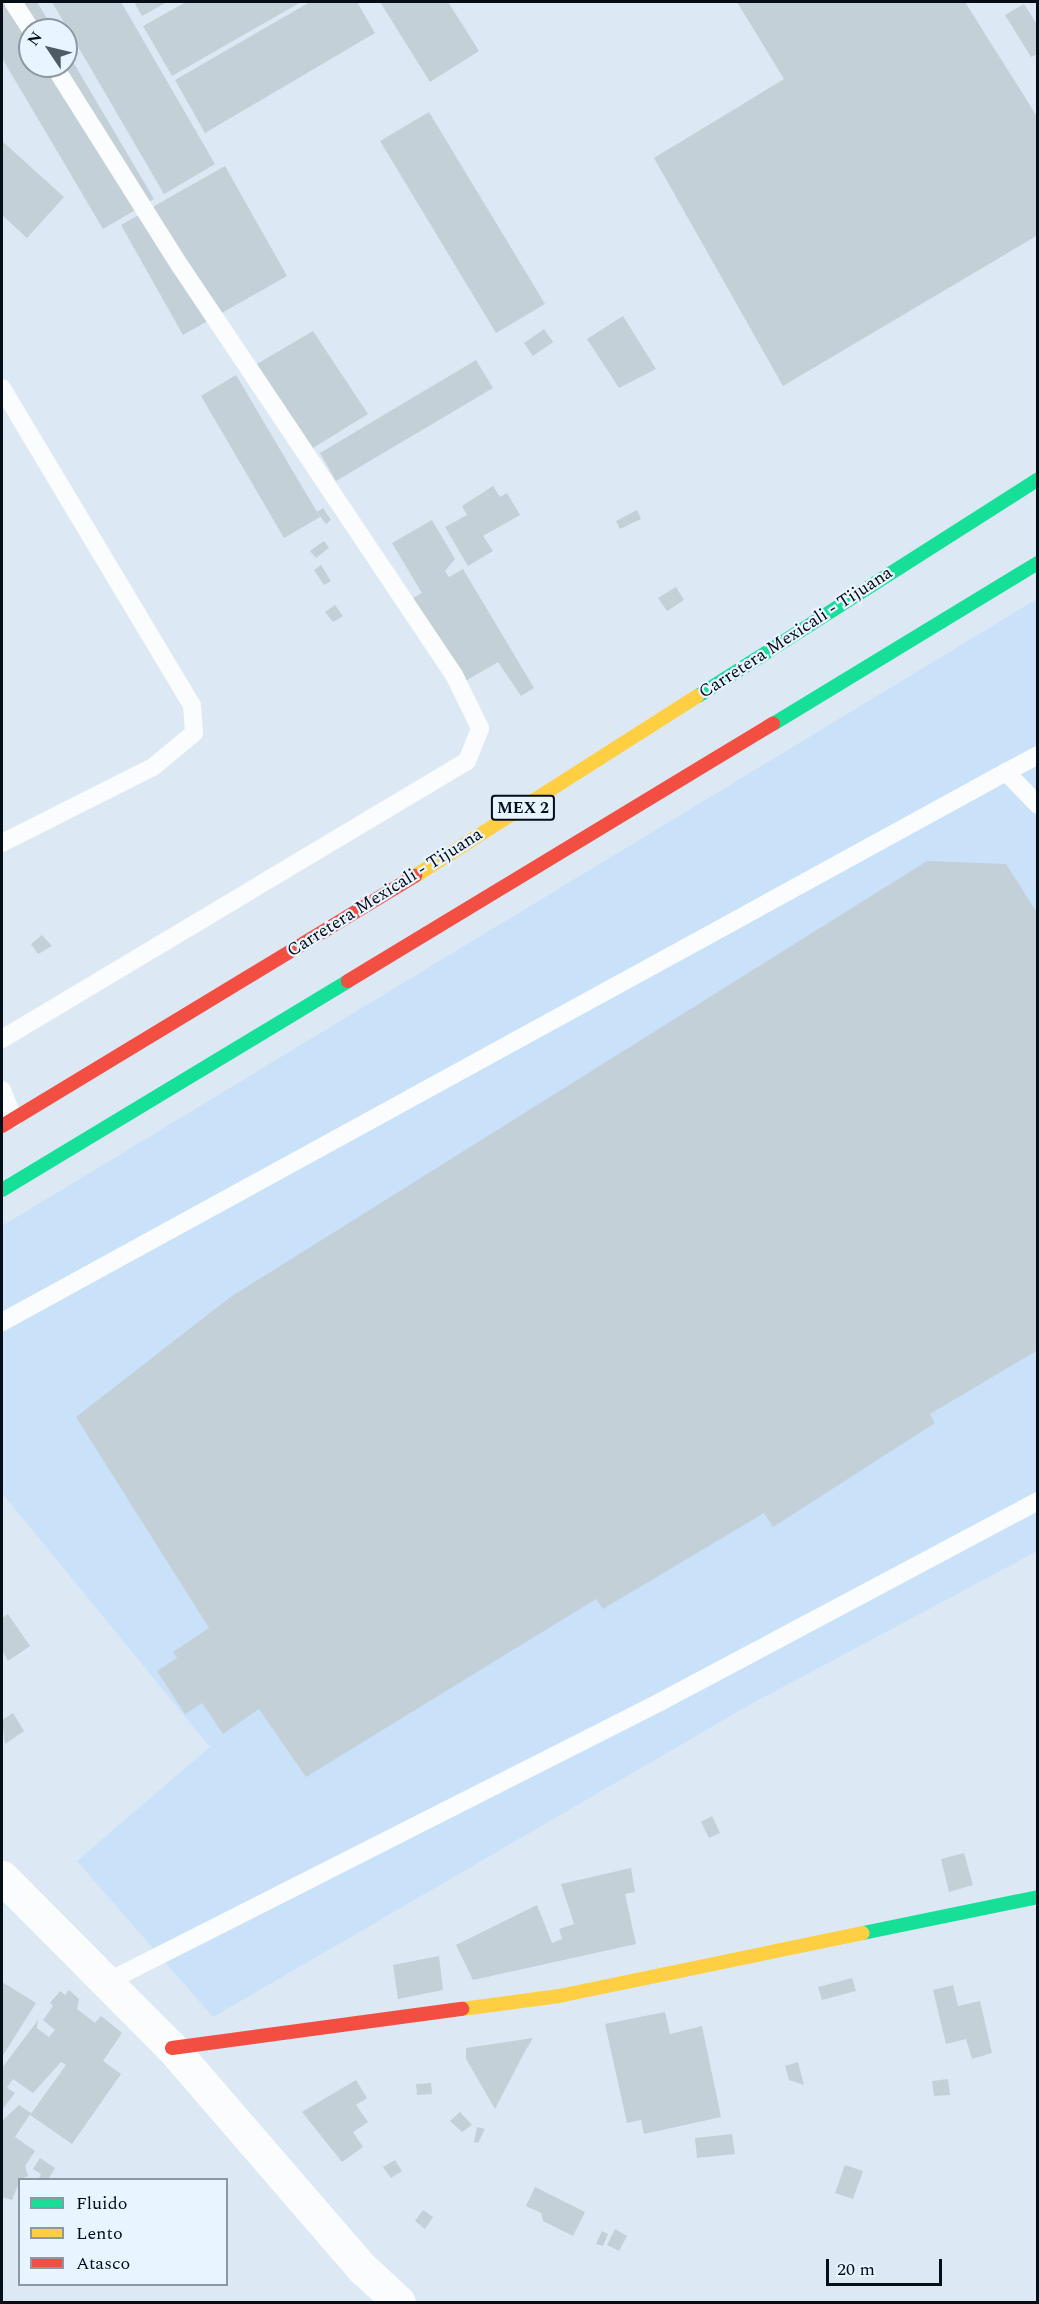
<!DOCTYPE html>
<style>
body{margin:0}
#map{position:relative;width:1039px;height:2304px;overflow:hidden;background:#dce8f4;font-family:Spectral,serif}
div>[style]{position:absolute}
.built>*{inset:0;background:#c9e1f9}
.building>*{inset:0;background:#c3d0d8}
.lane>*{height:18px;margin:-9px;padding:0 9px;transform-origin:9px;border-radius:9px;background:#fafcfd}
.street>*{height:33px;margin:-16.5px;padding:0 16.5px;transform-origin:16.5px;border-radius:16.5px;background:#fafcfd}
.fast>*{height:14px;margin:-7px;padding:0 7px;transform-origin:7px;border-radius:7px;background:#16e098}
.slow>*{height:14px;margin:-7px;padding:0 7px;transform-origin:7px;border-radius:7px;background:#ffcf43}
.jam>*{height:14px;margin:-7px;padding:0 7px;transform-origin:7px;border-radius:7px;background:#f24e42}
span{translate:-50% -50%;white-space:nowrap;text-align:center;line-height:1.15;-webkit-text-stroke:4.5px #e8f4ff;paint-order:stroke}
.shield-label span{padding:2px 4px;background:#e8f4ff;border:2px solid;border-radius:4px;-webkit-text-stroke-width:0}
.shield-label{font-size:16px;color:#050d16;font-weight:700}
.street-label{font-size:18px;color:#050d16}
.frame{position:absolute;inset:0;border:3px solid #050d16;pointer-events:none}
.legend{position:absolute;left:18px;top:2178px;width:210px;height:108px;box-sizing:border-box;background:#e8f4ff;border:2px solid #8d98a2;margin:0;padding:8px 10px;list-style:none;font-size:18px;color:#050d16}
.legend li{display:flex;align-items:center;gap:12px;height:30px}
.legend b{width:30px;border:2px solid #8d98a2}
.north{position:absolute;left:18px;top:18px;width:60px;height:60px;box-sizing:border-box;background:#e8f4ff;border:2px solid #8d98a2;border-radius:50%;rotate:305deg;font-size:16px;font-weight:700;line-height:24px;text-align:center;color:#050d16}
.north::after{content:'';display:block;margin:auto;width:21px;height:27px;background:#505a64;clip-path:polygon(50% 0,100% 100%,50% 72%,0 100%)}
.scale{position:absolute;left:826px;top:2259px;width:116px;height:27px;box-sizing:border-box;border:3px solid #050d16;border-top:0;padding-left:8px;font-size:18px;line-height:21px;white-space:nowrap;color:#050d16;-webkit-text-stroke:4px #e8f4ff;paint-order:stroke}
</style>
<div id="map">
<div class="built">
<i style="clip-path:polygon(1037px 599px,1037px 1551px,744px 1708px,213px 2017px,77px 1861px,210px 1747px,2px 1493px,2px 1226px)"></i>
</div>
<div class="building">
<i style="clip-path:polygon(2px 2px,37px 2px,54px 30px,30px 30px,30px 66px,66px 66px,66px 50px,154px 199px,103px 229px,2px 58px)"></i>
<i style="clip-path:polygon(52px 2px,121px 2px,215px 164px,164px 194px)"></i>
<i style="clip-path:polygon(134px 2px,167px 2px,142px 16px)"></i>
<i style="clip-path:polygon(186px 2px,301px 2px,172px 76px,143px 26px)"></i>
<i style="clip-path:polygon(310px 2px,357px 2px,375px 33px,205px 133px,175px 80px)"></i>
<i style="clip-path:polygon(380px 2px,448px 2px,479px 51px,430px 82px)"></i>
<i style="clip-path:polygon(737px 2px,965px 2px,1038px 118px,1038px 235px,783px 386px,654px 158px,784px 79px)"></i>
<i style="clip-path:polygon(1024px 4px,1038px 26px,1038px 54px,1031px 57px,1005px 15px)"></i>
<i style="clip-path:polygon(429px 112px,545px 304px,496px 333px,380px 141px)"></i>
<i style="clip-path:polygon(2px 141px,64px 197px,27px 238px,2px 215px)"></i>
<i style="clip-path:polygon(225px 166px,287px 276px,183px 335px,121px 225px)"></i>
<i style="clip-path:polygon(623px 316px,656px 369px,619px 388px,587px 339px)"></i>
<i style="clip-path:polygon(544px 329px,553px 342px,533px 356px,524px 343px)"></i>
<i style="clip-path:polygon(313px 331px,368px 414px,313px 448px,257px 364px)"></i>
<i style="clip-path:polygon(476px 360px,493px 388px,336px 481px,320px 453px)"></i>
<i style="clip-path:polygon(236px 375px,320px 517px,284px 538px,201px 396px)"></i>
<i style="clip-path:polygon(493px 486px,500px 497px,507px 493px,520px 515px,483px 536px,493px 551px,468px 566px,445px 527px,467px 515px,462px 506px)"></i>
<i style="clip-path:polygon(323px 508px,331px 520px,326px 524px,317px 512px)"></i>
<i style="clip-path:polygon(637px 510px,641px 519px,620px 529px,616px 521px)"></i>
<i style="clip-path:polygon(432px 520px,455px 559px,445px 571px,449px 577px,463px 569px,534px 688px,521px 696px,498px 662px,462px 683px,404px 603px,422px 593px,392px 543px)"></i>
<i style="clip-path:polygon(324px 541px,329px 548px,316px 558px,310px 551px)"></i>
<i style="clip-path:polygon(321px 565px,331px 581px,324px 585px,314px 570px)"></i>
<i style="clip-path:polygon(676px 587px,684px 600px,667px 611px,658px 598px)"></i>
<i style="clip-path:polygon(335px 605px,343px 616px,333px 622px,325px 612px)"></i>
<i style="clip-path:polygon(927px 861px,1006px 864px,1038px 914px,1038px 1350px,930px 1414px,935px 1423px,773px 1527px,764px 1513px,603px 1609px,596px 1599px,306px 1777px,259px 1709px,223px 1734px,202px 1703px,185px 1714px,157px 1671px,177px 1658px,173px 1652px,209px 1628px,76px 1417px,229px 1298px)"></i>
<i style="clip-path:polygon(42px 935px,52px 946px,38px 954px,31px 944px)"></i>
<i style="clip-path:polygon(8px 1614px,30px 1646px,8px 1661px,2px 1650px,2px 1618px)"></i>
<i style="clip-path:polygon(13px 1713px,24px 1731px,5px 1744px,2px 1720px)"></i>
<i style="clip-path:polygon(712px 1816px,720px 1833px,709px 1838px,701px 1822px)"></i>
<i style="clip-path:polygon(964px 1853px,973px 1885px,949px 1892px,941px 1859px)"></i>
<i style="clip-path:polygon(631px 1868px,635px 1892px,625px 1894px,636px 1944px,473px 1980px,456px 1945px,537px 1905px,552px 1943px,562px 1939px,559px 1929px,574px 1924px,561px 1884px)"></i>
<i style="clip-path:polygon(439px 1956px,443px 1990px,398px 1999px,393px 1965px)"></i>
<i style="clip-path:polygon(852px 1978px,856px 1991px,822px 2000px,818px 1987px)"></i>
<i style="clip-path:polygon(2px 1982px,36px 2003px,2px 2057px)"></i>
<i style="clip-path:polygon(953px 1985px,958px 2006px,980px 2001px,992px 2053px,972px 2059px,966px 2039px,946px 2044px,933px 1990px)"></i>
<i style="clip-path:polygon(69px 1990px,79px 1999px,77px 2009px,95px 2023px,101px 2016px,122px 2033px,103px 2061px,121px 2074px,72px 2144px,30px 2115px,66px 2065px,61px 2062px,33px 2093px,13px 2079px,7px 2088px,15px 2093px,2px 2110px,2px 2068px,38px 2020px,37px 2028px,49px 2037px,55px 2030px,43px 2020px,53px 2006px,50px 2003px,60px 1991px,65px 1995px)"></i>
<i style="clip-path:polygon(665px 2012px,670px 2034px,702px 2026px,721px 2117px,644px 2134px,641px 2120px,627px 2123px,605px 2024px)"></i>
<i style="clip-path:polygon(533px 2038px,524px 2053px,495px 2109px,466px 2059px,466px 2048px)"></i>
<i style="clip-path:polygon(798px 2062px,804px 2085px,789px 2080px,785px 2066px)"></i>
<i style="clip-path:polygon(948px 2079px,950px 2095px,934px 2096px,932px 2081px)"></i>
<i style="clip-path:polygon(356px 2080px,367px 2098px,356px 2105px,368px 2122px,353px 2132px,363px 2147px,342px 2162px,302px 2112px)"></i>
<i style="clip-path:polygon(431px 2083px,432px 2094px,417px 2095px,416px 2084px)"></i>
<i style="clip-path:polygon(19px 2105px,31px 2113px,15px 2137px,35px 2151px,25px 2166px,28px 2176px,20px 2180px,12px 2200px,2px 2197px,2px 2121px)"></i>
<i style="clip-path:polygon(460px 2112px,472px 2125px,462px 2132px,450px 2121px)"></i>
<i style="clip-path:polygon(477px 2127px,485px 2129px,478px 2143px,474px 2142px)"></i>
<i style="clip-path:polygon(732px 2134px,735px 2154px,697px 2158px,695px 2138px)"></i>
<i style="clip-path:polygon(40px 2158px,55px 2168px,48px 2180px,38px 2180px,41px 2174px,33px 2169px)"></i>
<i style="clip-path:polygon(395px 2160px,402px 2171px,391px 2178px,383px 2167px)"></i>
<i style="clip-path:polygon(845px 2165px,863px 2171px,853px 2199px,835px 2193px)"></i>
<i style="clip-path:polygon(535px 2187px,585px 2212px,573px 2236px,543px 2221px,541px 2213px,526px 2206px)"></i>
<i style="clip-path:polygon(423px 2210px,433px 2217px,425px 2229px,415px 2221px)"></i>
<i style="clip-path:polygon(615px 2229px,627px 2236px,619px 2251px,607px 2245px)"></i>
<i style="clip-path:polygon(602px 2231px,608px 2234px,603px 2246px,596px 2244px)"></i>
</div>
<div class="lane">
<i style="left:13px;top:2px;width:33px;rotate:57deg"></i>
<i style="left:2px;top:388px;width:370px;rotate:59.1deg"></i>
<i style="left:192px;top:705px;width:28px;rotate:86deg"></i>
<i style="left:194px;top:733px;width:53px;rotate:140.3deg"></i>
<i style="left:153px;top:767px;width:169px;rotate:153.3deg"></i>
<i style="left:1006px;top:772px;width:36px;rotate:-28deg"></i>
<i style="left:2px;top:1039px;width:542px;rotate:-30.87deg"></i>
<i style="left:467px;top:761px;width:35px;rotate:-68deg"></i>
<i style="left:480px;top:728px;width:59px;rotate:-116.1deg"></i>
<i style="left:454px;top:675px;width:492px;rotate:-123.8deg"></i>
<i style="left:180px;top:266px;width:236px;rotate:-122.2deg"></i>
<i style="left:2px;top:1090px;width:31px;rotate:68deg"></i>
<i style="left:2px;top:1322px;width:1145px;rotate:-28.71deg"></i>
<i style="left:1006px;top:772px;width:46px;rotate:45.9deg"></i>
<i style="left:107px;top:1982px;width:620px;rotate:-26.85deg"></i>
<i style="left:660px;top:1702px;width:428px;rotate:-28deg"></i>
</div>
<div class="street">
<i style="left:2px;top:1877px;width:241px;rotate:45.2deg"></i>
<i style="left:172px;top:2048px;width:291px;rotate:49.2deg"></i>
<i style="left:362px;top:2268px;width:50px;rotate:42.6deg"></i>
</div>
<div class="fast">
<i style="left:698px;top:696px;width:403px;rotate:-32.5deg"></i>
<i style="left:773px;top:724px;width:310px;rotate:-31.3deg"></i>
<i style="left:2px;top:1190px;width:404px;rotate:-31.1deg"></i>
<i style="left:863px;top:1933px;width:179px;rotate:-11.6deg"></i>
</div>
<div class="slow">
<i style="left:415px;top:876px;width:335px;rotate:-32.5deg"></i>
<i style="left:462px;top:2009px;width:98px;rotate:-7.6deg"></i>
<i style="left:559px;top:1996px;width:310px;rotate:-11.7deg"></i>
</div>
<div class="jam">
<i style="left:348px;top:981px;width:497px;rotate:-31.2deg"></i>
<i style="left:2px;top:1126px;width:483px;rotate:-31.2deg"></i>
<i style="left:172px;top:2048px;width:293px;rotate:-7.7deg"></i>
</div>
<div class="shield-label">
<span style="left:523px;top:808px">MEX 2</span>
</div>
<div class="street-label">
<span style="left:796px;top:633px;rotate:-33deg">Carretera Mexicali - Tijuana</span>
<span style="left:385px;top:893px;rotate:-32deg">Carretera Mexicali - Tijuana</span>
</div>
<div class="frame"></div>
<ul class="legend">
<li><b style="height:8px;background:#16e098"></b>Fluido</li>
<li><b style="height:8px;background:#ffcf43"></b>Lento</li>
<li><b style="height:8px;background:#f24e42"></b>Atasco</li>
</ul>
<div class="north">N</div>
<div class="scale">20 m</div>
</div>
